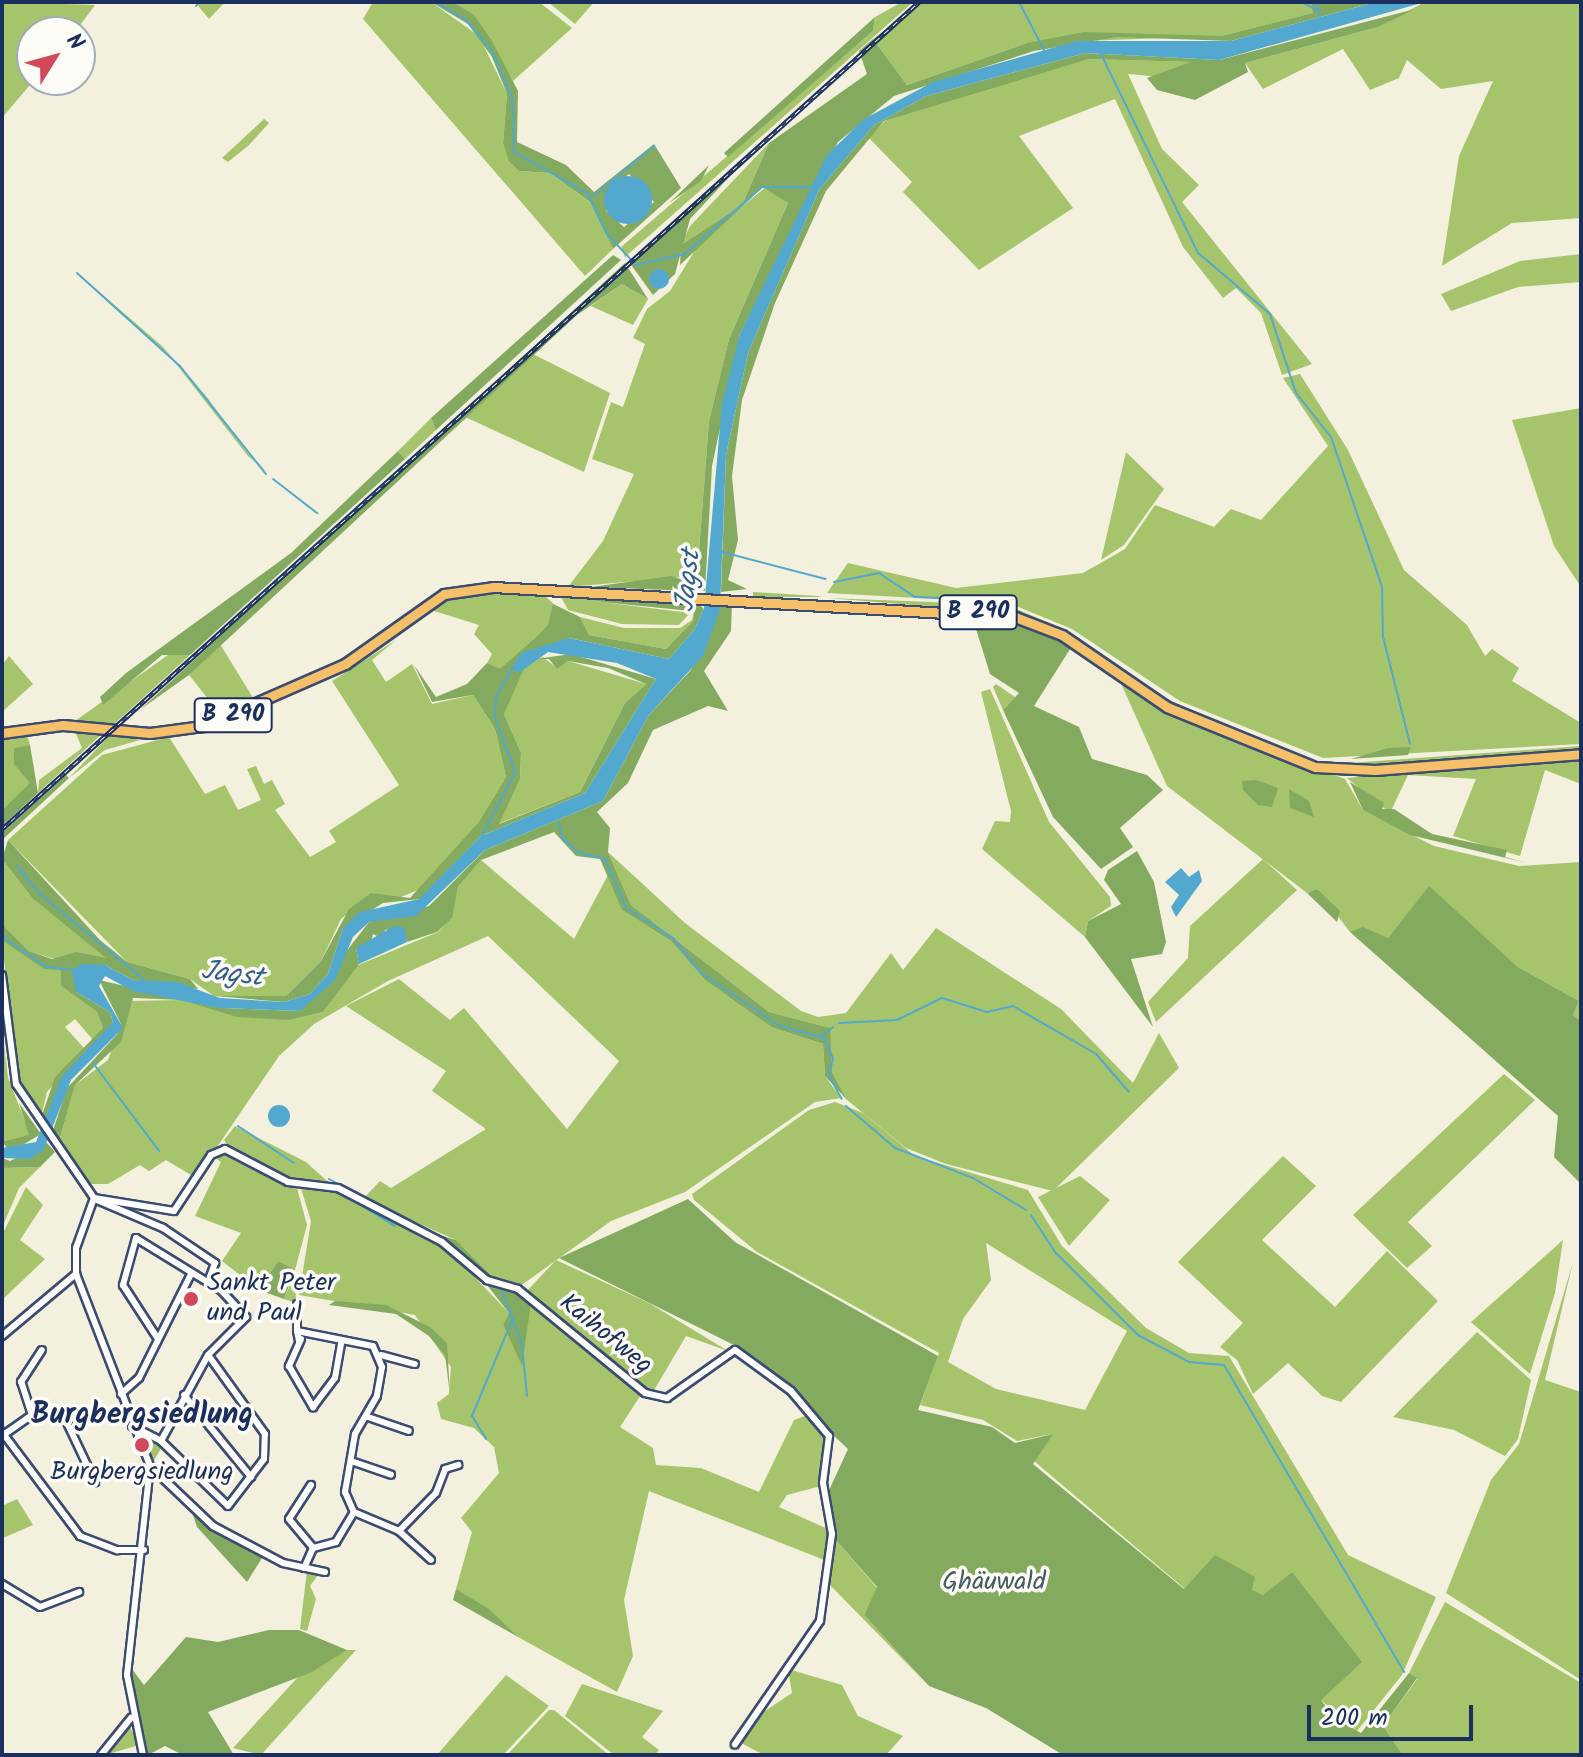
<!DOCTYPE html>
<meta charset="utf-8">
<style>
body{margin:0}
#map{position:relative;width:1583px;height:1757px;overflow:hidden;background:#f3f0dd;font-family:Kalam,sans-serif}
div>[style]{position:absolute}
.green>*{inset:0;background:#a5c46c}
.forest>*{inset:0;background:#84aa60}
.water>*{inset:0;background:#52a8ce}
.round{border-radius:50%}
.stream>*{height:2px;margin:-1px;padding:0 1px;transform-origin:1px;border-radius:1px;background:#52a8ce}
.roads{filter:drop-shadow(2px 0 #3b4c71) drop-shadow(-2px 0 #3b4c71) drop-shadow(0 2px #3b4c71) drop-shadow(0 -2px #3b4c71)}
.street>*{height:6px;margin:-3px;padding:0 3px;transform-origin:3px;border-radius:3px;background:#fff}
.primary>*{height:9px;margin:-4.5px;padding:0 4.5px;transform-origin:4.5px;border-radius:4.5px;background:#f6c06b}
.rail>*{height:5px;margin-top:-2.5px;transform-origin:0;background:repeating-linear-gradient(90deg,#fdfcf7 0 6px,#1b2f5e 0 12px);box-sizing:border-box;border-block:2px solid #1b2f5e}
.dots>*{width:22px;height:22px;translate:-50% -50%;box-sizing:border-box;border:4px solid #fdfcf7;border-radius:50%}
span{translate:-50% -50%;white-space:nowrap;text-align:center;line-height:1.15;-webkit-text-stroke:7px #fdfcf7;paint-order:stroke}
.shield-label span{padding:2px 6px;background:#fdfcf7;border:2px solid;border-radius:6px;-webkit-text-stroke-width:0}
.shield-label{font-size:24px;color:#1b2f5e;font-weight:700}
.poi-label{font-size:26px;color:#1b2f5e}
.left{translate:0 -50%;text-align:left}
.street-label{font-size:26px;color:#1b2f5e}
.park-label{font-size:26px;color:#445c62}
.water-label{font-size:28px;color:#315f8b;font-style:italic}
.quarter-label{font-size:30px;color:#1b2f5e;font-weight:700}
.frame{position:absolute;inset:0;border:4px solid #1b2f5e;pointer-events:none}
.north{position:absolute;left:16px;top:16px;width:80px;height:80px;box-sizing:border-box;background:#fdfcf7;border:2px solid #a3aaba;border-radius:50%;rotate:53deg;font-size:22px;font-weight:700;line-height:32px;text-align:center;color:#1b2f5e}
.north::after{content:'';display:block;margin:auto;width:28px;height:36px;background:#d1495b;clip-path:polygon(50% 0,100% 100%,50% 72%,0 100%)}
.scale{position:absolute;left:1307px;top:1705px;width:166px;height:36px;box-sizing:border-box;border:4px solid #1b2f5e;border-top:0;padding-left:10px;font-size:24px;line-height:28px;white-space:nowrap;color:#1b2f5e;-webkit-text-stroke:6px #fdfcf7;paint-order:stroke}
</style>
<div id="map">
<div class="green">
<i style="clip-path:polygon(2px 2px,95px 5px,75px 32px,32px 32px,34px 80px,2px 118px)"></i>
<i style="clip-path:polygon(195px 2px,225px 2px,209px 19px)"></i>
<i style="clip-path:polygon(373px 2px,431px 2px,479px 36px,507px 94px,503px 143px,519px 171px,550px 173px,591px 203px,613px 249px,585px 276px,363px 19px)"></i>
<i style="clip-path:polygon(453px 2px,539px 2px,572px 28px,513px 81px,474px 16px)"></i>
<i style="clip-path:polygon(548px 2px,594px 2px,575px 24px)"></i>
<i style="clip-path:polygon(902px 2px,913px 2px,625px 257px,621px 247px,873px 31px,875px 17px)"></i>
<i style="clip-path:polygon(924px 2px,1311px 2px,1314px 13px,1221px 36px,1027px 43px,907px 85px,873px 39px)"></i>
<i style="clip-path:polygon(1425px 2px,1581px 2px,1581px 218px,1512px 223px,1442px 266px,1459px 156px,1493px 81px,1441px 89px,1407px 60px,1399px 78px,1370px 90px,1343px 49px,1263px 89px,1245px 63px,1378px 27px)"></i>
<i style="clip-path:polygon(1089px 59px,1194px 62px,1161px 77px,1128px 74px,1162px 149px,1199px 185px,1182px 202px,1312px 364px,1282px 375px,1261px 313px,1236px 288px,1223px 298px,1183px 247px,1115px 99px,1019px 136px,1073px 208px,979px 270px,903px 192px,912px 182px,868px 137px,885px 121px,920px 107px)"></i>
<i style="clip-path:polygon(264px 119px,269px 123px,248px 146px,228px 162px,222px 158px)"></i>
<i style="clip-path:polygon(769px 143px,742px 205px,681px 245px,690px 226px)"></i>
<i style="clip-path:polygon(766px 187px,788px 203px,729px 339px,709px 421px,696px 590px,682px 577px,568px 587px,603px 541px,634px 474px,592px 459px,611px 402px,623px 407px,645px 344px,633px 338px,647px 309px,670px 291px,702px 239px)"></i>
<i style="clip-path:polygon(1581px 254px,1581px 282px,1518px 287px,1451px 311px,1441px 294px,1520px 261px)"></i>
<i style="clip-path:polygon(74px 270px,162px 346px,206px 396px,246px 451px,268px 473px,248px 456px,173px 360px)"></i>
<i style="clip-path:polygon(622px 284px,648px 299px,633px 325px,591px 306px)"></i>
<i style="clip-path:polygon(533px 354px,610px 393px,584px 472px,463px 416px)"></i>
<i style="clip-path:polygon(1300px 374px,1348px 450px,1404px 570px,1467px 625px,1485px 656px,1492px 649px,1519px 668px,1512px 681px,1581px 723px,1581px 744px,1323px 758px,1180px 701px,1072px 629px,1009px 603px,827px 593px,848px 563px,956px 588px,1083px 573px,1125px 549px,1155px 505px,1214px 527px,1231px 509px,1261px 520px,1328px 446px,1283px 378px)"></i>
<i style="clip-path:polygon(1581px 408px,1581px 587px,1554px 546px,1512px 420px)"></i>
<i style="clip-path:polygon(431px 418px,436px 430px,405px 459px,398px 451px)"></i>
<i style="clip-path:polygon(1126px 452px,1164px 489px,1124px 545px,1101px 560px)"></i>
<i style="clip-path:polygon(485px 592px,546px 597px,556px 606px,549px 625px,500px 670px,487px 663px,492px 654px,474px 634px,479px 625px,431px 610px,449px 598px)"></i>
<i style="clip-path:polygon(753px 592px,818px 596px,822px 597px,753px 597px)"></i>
<i style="clip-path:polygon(559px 593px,602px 602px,690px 613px,679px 625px,622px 624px,568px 610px)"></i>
<i style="clip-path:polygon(828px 598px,1007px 605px,1068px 631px,1163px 697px,1245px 734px,1168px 704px,1089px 649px,1018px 614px)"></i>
<i style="clip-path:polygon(696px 602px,693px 621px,666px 649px,589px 635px,580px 617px,624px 628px,680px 628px,692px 620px)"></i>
<i style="clip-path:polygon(396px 640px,372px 660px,386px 682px,412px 664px,432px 704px,473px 695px,495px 729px,506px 777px,478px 823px,423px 888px,396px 899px,372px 893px,341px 919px,321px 961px,286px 996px,214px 996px,190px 979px,127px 962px,8px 840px,102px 755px,169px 737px,205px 794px,225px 785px,238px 810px,261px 800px,247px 769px,256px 766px,264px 784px,272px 780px,285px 804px,275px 810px,310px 857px,336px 842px,329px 831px,399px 785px,332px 681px)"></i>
<i style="clip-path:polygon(220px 644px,255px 701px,221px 715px,189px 675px)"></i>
<i style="clip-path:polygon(175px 650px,190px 655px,112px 726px,75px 721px)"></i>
<i style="clip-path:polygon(9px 656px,33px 684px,2px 712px,2px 665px)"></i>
<i style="clip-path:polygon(543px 657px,557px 668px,568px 661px,646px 684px,625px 703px,580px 792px,498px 824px,520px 779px,521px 753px,504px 714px,508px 697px,526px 664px)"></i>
<i style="clip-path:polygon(1119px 679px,1198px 724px,1345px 779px,1363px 810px,1434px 846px,1519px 866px,1581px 862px,1581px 1021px,1573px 1015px,1579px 1001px,1518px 967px,1429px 887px,1388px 938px,1350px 932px,1317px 889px,1307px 893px,1167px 786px)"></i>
<i style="clip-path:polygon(996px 684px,1015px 697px,1003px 710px,993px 687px)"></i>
<i style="clip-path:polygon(990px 689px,1049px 822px,1110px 897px,1111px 906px,1088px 921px,1085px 937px,982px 849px,995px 821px,1010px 822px,1011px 811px,981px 692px)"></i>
<i style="clip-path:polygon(74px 729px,105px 731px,38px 793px,39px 780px,82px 748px)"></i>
<i style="clip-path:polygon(26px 732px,30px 745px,14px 749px,31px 783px,2px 810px,2px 736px)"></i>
<i style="clip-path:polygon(112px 733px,140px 740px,105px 750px,69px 778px)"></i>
<i style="clip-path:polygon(1581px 746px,1581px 751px,1352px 767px,1350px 763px)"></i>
<i style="clip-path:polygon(1581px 757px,1581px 784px,1545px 770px,1520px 856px,1453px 836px,1476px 779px,1408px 775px,1390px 813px,1347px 778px)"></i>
<i style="clip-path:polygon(608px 852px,685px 923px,801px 1011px,818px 1017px,846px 1013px,891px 953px,903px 970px,936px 928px,1061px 1009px,1133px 1083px,1159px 1033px,1179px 1068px,1053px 1191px,946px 1164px,906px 1148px,847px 1100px,832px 1072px,829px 1028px,769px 1012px,631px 905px)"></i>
<i style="clip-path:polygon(2px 859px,32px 898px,108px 958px,61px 961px,29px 951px,2px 924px)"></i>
<i style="clip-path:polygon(1263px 859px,1297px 890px,1156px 1022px,1148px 1002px,1188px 958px,1190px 926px)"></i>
<i style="clip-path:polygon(481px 860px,574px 939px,609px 873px,622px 910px,671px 941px,705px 980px,771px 1027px,823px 1044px,825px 1076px,841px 1098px,815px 1102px,685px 1192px,611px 1221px,523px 1284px,500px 1284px,456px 1240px,363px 1199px,380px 1181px,391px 1188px,486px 1129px,432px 1091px,446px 1071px,346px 1006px,399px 979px,450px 1020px,464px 1008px,567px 1129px,619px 1061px,488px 936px,388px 981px,314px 1024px,279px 1056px,196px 1178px,166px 1160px,149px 1171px,140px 1165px,108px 1184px,87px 1184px,58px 1145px,75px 1085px,108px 1060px,129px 1001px,182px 1000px,290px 1020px,323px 1012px,356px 966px,438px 932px,451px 918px,458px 887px)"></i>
<i style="clip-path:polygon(2px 940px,61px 970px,61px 986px,97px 1012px,103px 1028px,93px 1040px,75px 1019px,65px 1027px,84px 1048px,47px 1092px,40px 1121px,17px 1078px)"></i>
<i style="clip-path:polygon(2px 1029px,8px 1077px,30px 1135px,12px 1145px,2px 1142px)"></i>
<i style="clip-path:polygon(1504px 1074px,1535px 1100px,1408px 1222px,1432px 1246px,1407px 1268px,1353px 1215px)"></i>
<i style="clip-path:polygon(evenodd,835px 1102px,863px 1113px,915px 1156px,1028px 1190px,1062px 1246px,1146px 1328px,1189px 1353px,1229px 1356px,1348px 1555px,1436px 1597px,1402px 1675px,1357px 1731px,1321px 1700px,1292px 1572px,1264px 1595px,1185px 1589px,1034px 1461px,1052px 1434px,1017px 1441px,983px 1420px,920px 1405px,939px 1353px,757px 1252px,694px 1200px,692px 1194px,809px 1110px,835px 1102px,986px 1243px,1127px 1331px,1085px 1410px,996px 1389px,948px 1362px,963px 1319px,991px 1280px,986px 1243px)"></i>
<i style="clip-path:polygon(235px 1126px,306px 1162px,328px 1182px,293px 1181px,230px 1149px,224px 1140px)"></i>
<i style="clip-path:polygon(224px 1150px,297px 1188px,307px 1225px,295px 1270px,296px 1303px,284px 1299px,293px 1278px,278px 1261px,259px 1290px,222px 1261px,241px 1233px,195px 1216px,221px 1162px,213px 1156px)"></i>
<i style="clip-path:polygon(1283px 1156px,1316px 1186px,1262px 1240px,1335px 1307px,1387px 1251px,1438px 1301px,1341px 1402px,1322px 1396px,1288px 1363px,1253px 1394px,1237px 1360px,1220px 1347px,1243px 1323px,1178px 1262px)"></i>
<i style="clip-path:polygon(40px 1167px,19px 1188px,2px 1228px,2px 1168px)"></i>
<i style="clip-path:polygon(1080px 1176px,1110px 1200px,1069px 1246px,1038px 1197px)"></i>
<i style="clip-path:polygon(300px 1185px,339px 1189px,444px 1245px,509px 1313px,503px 1324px,517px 1343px,531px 1302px,642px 1393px,620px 1427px,653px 1448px,656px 1465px,701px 1468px,759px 1492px,794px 1420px,808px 1415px,828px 1439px,821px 1486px,787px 1495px,779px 1507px,830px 1530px,827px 1561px,649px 1491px,624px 1600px,633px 1656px,617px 1692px,518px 1637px,456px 1589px,472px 1532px,461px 1518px,499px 1473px,494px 1447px,474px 1428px,441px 1419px,437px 1403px,449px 1394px,451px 1367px,415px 1315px,299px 1295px,311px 1221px)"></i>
<i style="clip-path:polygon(26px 1187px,43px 1205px,20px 1240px,45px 1259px,2px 1300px,2px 1235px)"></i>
<i style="clip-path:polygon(1563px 1240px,1555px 1293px,1530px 1374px,1471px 1322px)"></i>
<i style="clip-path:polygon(556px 1260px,649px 1303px,728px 1351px,686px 1336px,653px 1392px,637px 1386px,526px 1292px)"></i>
<i style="clip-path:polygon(1573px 1262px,1545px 1380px,1581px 1392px,1581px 1680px,1446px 1593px,1491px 1480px,1519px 1444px)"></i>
<i style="clip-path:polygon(1477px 1332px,1531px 1380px,1518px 1439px,1505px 1456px,1454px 1430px,1393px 1417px)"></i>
<i style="clip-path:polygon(141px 1434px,163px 1445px,153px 1462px,140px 1437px)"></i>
<i style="clip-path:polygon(17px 1499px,33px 1525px,3px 1538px,2px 1506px)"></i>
<i style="clip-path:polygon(834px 1538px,877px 1588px,864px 1615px,929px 1686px,825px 1580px)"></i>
<i style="clip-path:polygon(307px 1570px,320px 1572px,310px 1586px,316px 1599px,307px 1631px,300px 1629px)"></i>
<i style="clip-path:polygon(1445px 1602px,1581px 1683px,1581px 1755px,1403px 1755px,1383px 1726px,1417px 1679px,1409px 1673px)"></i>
<i style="clip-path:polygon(347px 1650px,356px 1650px,261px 1755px,233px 1748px,298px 1677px)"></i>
<i style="clip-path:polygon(788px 1669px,842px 1685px,858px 1716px,903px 1736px,886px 1755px,764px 1755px,741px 1743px,759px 1715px,792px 1693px)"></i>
<i style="clip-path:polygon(506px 1675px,549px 1706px,503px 1755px,437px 1755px)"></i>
<i style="clip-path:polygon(582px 1684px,663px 1711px,642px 1737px,659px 1750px,655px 1755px,614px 1755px,565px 1716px)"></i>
<i style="clip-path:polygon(549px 1710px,554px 1710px,609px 1755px,507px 1755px)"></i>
<i style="clip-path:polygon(129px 1725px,139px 1745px,105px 1755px,117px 1744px)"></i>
</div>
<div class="forest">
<i style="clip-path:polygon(evenodd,431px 2px,453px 2px,474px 15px,492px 41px,518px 91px,517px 142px,566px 165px,594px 192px,654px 144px,681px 188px,613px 249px,590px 202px,550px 173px,519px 171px,509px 161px,503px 143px,507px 94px,492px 57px,468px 24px,431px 2px,629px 174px,654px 202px,624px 227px,606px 211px,606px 192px,629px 174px)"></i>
<i style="clip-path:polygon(1311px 2px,1376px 2px,1231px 41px,1117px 37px,1034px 51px,894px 96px,838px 142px,740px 334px,712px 466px,705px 591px,696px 590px,709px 421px,729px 339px,788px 203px,763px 187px,680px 265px,681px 245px,742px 205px,769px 143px,867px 74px,859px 51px,873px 39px,907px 85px,1027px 43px,1084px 32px,1221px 36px,1313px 13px)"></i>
<i style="clip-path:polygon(1415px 9px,1378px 27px,1245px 63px,1248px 72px,1195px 100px,1157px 90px,1147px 78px,1191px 62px,1089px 59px,884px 121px,826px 191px,775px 303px,742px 400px,732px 476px,738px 540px,728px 580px,747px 589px,721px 592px,726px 455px,748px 353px,819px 190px,874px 125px,926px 96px,1085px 53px,1219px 60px)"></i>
<i style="clip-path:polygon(875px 17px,873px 31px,728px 157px,724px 153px)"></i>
<i style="clip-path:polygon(761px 143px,690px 219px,675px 274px,653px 295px,629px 262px)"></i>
<i style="clip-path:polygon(709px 165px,701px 181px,669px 203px)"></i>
<i style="clip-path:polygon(613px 255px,621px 260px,436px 430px,431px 418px)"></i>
<i style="clip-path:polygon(625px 263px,648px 299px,622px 284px,577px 315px,189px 675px,141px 709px)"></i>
<i style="clip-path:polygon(398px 451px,405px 459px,190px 655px,162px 655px,103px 705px,100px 697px,126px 673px,291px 553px)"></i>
<i style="clip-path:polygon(671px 576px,690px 582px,693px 591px,591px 587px)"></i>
<i style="clip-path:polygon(573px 596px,690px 600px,691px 611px,602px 602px)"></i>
<i style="clip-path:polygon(721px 601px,732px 601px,731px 631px,704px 671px,728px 711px,708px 706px,653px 730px,628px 783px,597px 812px,610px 828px,608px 852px,631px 905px,769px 1012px,830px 1028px,832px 1072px,847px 1100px,825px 1076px,823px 1044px,771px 1027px,705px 980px,671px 941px,622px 910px,600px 859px,576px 856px,554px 832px,481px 860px,458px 887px,452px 918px,437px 932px,407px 942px,403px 927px,385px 930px,383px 939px,373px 934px,370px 946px,356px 948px,359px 964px,323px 1012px,290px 1020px,237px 1017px,182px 1000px,133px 998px,121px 1042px,75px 1085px,58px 1145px,51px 1136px,67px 1088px,123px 1028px,99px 980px,219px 1008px,300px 1011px,369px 922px,429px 906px,485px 850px,603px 801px,648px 716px,691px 670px)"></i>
<i style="clip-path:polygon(696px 602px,704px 609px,694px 630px,669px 659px,569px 638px,526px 664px,504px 714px,521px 753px,520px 779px,499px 824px,580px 792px,625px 703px,646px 684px,608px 668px,568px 661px,557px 669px,549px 659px,536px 659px,571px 654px,656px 679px,585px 793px,481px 836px,420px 899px,383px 903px,343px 928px,328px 974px,310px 994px,284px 1002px,214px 996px,286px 996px,321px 961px,349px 909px,371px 893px,410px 898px,478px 823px,506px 777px,495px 729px,473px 695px,432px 702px,414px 665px,436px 697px,467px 684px,487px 663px,500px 669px,536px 637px,548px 625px,553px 604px,580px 617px,589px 635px,666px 649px,693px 621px)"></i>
<i style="clip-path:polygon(972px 616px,1014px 621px,1072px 646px,1034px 706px,1079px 727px,1092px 759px,1147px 775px,1163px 790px,1120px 828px,1133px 847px,1101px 869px,1053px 817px,1003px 710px,1019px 693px,990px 674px)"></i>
<i style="clip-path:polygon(30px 745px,38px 793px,2px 826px,2px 810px,30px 783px,14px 764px,14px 748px)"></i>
<i style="clip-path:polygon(1411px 747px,1408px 755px,1351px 759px,1388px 748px)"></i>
<i style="clip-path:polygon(66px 775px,69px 778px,2px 840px,2px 833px)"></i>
<i style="clip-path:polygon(1256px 780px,1278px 788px,1272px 807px,1258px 805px,1243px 790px,1242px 781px)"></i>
<i style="clip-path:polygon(1350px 782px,1384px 803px,1382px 809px,1394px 809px,1432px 834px,1507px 850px,1505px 857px,1527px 863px,1410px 835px,1363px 810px)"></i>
<i style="clip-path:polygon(1289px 789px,1309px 801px,1314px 817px,1290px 808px)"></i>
<i style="clip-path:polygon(8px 840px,100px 940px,127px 962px,190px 979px,198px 989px,133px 980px,105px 965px,76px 992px,110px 1012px,113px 1022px,56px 1099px,45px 1128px,40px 1121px,55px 1077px,103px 1028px,97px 1012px,61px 986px,61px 970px,44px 969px,2px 940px,2px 924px,29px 951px,52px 959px,76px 952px,106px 958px,32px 898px,2px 859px)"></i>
<i style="clip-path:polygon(1137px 851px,1154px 882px,1166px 942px,1162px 954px,1131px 959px,1153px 1027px,1085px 937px,1088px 921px,1121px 904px,1104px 880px,1108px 870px)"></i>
<i style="clip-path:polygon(1429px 886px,1518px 967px,1579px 1001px,1573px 1015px,1581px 1021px,1581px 1184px,1554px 1157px,1558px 1116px,1350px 932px,1363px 927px,1388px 938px)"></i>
<i style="clip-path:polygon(1317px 889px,1340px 911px,1337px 922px,1307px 893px)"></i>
<i style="clip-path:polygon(19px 1103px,41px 1134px,11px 1152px,2px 1142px,29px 1135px)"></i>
<i style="clip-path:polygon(47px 1143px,55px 1152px,40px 1167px,2px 1168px,2px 1158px,10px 1161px)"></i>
<i style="clip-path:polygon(688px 1199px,735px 1242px,938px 1356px,918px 1410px,992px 1427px,1015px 1443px,1053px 1434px,1033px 1464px,1184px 1589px,1215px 1555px,1255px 1577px,1252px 1590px,1263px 1595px,1292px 1572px,1362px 1662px,1321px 1700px,1335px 1718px,1361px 1733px,1409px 1673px,1417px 1678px,1383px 1726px,1403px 1755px,1063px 1755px,986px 1708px,929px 1686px,864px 1615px,877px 1587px,834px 1538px,826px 1497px,848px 1449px,740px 1348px,559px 1258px)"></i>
<i style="clip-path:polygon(424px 1230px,456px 1240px,500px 1284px,454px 1246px)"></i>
<i style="clip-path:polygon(278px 1261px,295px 1270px,284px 1299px,259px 1290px)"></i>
<i style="clip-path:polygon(479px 1275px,531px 1302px,522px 1366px,503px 1324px,509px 1313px)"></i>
<i style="clip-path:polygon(335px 1301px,386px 1305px,430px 1327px,447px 1343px,450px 1395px,445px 1355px,429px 1336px,396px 1314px,329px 1305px)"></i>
<i style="clip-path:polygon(192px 1512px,262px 1558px,247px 1582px,197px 1527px)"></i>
<i style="clip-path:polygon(456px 1589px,489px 1609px,518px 1637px,453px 1600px)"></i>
<i style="clip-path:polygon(269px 1630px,299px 1630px,347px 1650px,312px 1672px,208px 1712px,234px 1755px,183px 1755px,165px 1746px,148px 1755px,132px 1714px,129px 1665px,144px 1685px,186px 1637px,218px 1642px)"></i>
</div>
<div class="water">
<i style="clip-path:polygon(1376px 2px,1425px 2px,1219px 60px,1085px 53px,926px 96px,874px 125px,819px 190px,748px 353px,726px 455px,720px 609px,703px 656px,648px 716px,603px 801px,485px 850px,416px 916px,369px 922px,353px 937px,335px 980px,300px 1011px,219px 1008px,133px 991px,105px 976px,99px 986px,123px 1028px,71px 1080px,44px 1149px,30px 1159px,2px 1158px,2px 1148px,36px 1142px,62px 1076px,113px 1022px,110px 1012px,76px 992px,72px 971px,81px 964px,105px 965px,133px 980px,177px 982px,220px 998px,284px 1002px,310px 994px,328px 974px,343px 928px,360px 912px,419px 899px,481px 836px,585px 793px,656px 679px,617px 663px,548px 652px,519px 673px,512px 668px,521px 653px,569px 638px,669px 659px,694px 630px,704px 609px,722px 403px,740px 334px,827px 155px,864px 119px,933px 82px,1077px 41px,1231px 41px)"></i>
<i class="round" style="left:604px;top:176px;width:48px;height:48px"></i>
<i class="round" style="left:649px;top:269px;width:20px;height:20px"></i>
<i style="clip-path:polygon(1181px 868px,1189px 877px,1199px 870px,1202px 881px,1176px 917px,1171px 907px,1179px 895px,1165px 882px)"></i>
<i style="clip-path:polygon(394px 926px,404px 927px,407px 942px,359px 964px,356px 948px)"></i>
<i class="round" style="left:268px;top:1105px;width:22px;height:22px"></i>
</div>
<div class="stream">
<i style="left:435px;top:2px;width:34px;rotate:30deg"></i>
<i style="left:465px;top:19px;width:42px;rotate:49.8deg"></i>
<i style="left:492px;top:51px;width:50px;rotate:66.5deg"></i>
<i style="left:512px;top:97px;width:55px;rotate:87.9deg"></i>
<i style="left:514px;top:152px;width:85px;rotate:29.6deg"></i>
<i style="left:588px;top:194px;width:44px;rotate:64.6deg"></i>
<i style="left:607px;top:234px;width:42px;rotate:46.9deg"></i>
<i style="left:636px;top:265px;width:50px;rotate:-12.7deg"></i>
<i style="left:685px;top:254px;width:102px;rotate:-41deg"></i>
<i style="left:762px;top:187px;width:49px"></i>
<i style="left:1019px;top:2px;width:54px;rotate:62.5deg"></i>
<i style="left:1302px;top:2px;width:18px;rotate:29deg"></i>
<i style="left:1316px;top:2px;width:19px;rotate:74deg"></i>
<i style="left:196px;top:6px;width:5px;rotate:-53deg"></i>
<i style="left:1100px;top:52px;width:224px;rotate:64deg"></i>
<i style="left:1198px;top:253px;width:94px;rotate:40.3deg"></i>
<i style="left:1270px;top:314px;width:83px;rotate:71.8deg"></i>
<i style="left:1296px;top:393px;width:56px;rotate:51.5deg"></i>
<i style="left:1331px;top:437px;width:158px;rotate:71.2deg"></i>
<i style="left:1382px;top:587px;width:50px;rotate:88.9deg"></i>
<i style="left:1383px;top:637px;width:110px;rotate:75.8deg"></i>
<i style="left:593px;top:196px;width:79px;rotate:-39.3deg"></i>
<i style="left:77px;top:273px;width:139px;rotate:42.1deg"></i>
<i style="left:180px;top:366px;width:138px;rotate:51.5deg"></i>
<i style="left:273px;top:479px;width:56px;rotate:37.7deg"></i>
<i style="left:722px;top:552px;width:107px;rotate:14.6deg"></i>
<i style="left:834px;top:582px;width:46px;rotate:-11.3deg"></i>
<i style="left:879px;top:573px;width:43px;rotate:33.7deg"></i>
<i style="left:915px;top:597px;width:53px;rotate:2.2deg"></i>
<i style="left:559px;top:823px;width:15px;rotate:79deg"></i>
<i style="left:562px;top:838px;width:23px;rotate:41deg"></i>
<i style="left:579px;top:853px;width:27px;rotate:13deg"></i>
<i style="left:605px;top:859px;width:53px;rotate:66.8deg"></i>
<i style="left:626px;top:908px;width:56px;rotate:32.6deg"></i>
<i style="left:673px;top:938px;width:45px;rotate:51.3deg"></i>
<i style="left:701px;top:973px;width:93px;rotate:34deg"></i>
<i style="left:778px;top:1025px;width:48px;rotate:15.8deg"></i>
<i style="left:824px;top:1038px;width:22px;rotate:66deg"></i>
<i style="left:833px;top:1058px;width:18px;rotate:103deg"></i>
<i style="left:829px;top:1076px;width:26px;rotate:61deg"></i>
<i style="left:481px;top:838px;width:74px;rotate:-62.7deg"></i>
<i style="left:515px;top:772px;width:59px;rotate:-110deg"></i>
<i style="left:495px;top:717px;width:20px;rotate:-87deg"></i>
<i style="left:496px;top:697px;width:34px;rotate:-60deg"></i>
<i style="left:17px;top:866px;width:36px;rotate:51deg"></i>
<i style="left:40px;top:894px;width:134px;rotate:39.5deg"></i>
<i style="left:2px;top:936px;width:54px;rotate:35.2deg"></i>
<i style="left:46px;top:967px;width:28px;rotate:6deg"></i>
<i style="left:839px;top:1023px;width:58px;rotate:-3deg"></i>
<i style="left:897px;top:1020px;width:50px;rotate:-26.1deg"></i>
<i style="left:942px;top:998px;width:47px;rotate:17.3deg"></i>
<i style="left:987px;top:1012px;width:27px;rotate:-13deg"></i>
<i style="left:1013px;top:1006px;width:96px;rotate:30deg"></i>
<i style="left:1096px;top:1054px;width:50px;rotate:49deg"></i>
<i style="left:822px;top:1036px;width:14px;rotate:-39deg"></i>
<i style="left:93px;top:1063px;width:110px;rotate:53.1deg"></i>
<i style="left:846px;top:1106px;width:65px;rotate:40.6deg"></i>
<i style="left:895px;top:1148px;width:84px;rotate:21deg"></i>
<i style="left:973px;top:1178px;width:62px;rotate:31.1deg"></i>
<i style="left:238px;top:1126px;width:67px;rotate:33.5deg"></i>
<i style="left:329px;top:1179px;width:18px;rotate:29deg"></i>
<i style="left:341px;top:1193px;width:63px;rotate:31.4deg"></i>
<i style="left:1031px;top:1215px;width:44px;rotate:57deg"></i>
<i style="left:1055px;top:1252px;width:117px;rotate:45deg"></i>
<i style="left:1138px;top:1335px;width:58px;rotate:27.9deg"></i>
<i style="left:1189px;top:1362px;width:35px;rotate:5deg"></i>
<i style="left:1224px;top:1365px;width:356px;rotate:59.6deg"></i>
<i style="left:446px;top:1241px;width:52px;rotate:40.4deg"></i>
<i style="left:502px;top:1291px;width:57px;rotate:69.3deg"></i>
<i style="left:522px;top:1344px;width:52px;rotate:84.5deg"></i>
<i style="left:486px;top:1439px;width:27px;rotate:-121deg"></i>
<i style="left:472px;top:1416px;width:106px;rotate:-67.3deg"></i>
</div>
<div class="roads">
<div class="street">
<i style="left:2px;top:975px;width:110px;rotate:82.7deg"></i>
<i style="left:16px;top:1084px;width:138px;rotate:55.6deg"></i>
<i style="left:94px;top:1198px;width:53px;rotate:109.8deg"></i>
<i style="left:76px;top:1248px;width:26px;rotate:90deg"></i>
<i style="left:76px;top:1274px;width:206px;rotate:68.9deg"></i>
<i style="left:150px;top:1466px;width:87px;rotate:43.6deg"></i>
<i style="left:213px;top:1526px;width:79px;rotate:27.9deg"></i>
<i style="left:283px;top:1563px;width:43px;rotate:12.1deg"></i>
<i style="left:94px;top:1198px;width:81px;rotate:9.2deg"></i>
<i style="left:174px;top:1211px;width:67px;rotate:-56.5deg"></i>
<i style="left:211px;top:1155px;width:15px;rotate:-23deg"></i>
<i style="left:225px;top:1149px;width:71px;rotate:27.6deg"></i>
<i style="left:288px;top:1182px;width:50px;rotate:6.8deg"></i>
<i style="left:338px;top:1188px;width:117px;rotate:27.4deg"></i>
<i style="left:442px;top:1242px;width:59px;rotate:40.2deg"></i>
<i style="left:487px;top:1280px;width:32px;rotate:16deg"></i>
<i style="left:518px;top:1289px;width:164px;rotate:39.3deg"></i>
<i style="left:645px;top:1393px;width:23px;rotate:13deg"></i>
<i style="left:667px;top:1398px;width:83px;rotate:-35.2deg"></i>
<i style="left:735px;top:1350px;width:69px;rotate:36.2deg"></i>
<i style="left:791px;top:1391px;width:59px;rotate:49.8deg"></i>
<i style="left:829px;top:1436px;width:47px;rotate:97.3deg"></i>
<i style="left:823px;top:1483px;width:52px;rotate:80deg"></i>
<i style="left:832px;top:1534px;width:88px;rotate:97.9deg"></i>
<i style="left:820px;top:1621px;width:150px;rotate:124.6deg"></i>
<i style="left:97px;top:1200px;width:72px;rotate:23deg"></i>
<i style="left:163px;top:1228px;width:63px;rotate:33.9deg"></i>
<i style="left:215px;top:1263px;width:20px;rotate:110deg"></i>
<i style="left:297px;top:1331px;width:27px;rotate:-90deg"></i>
<i style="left:2px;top:1336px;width:97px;rotate:-40deg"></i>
<i style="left:301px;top:1339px;width:30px;rotate:114deg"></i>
<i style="left:289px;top:1366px;width:48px;rotate:59.7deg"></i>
<i style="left:313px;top:1407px;width:36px;rotate:-53deg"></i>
<i style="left:335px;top:1378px;width:36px;rotate:-80deg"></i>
<i style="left:299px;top:1341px;width:10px;rotate:-101deg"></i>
<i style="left:297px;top:1331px;width:77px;rotate:11.2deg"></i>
<i style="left:373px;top:1346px;width:23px;rotate:67deg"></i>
<i style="left:382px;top:1367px;width:29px;rotate:100deg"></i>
<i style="left:377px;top:1396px;width:44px;rotate:120.1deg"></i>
<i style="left:355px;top:1434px;width:59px;rotate:99.8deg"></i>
<i style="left:345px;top:1492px;width:22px;rotate:66deg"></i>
<i style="left:354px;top:1512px;width:35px;rotate:121deg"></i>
<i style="left:336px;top:1542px;width:24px;rotate:165deg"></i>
<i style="left:313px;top:1548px;width:22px;rotate:114deg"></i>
<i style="left:381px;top:1355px;width:35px;rotate:15deg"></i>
<i style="left:121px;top:1394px;width:24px;rotate:-42deg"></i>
<i style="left:139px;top:1378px;width:116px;rotate:-63.4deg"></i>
<i style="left:184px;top:1395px;width:106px;rotate:50.7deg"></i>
<i style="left:32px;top:1415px;width:35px;rotate:-108deg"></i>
<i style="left:21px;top:1382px;width:38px;rotate:-57deg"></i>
<i style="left:368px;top:1417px;width:43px;rotate:18.9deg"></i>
<i style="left:132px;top:1426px;width:33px;rotate:27deg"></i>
<i style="left:161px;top:1441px;width:98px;rotate:-61.3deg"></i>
<i style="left:208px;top:1355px;width:54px;rotate:-45deg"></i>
<i style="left:246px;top:1317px;width:35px;rotate:-133deg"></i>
<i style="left:222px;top:1291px;width:101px;rotate:-148.4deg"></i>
<i style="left:136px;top:1238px;width:49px;rotate:105.5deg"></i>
<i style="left:123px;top:1285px;width:64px;rotate:57.1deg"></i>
<i style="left:2px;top:1432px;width:130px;rotate:53.1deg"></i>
<i style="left:80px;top:1536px;width:40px;rotate:21deg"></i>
<i style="left:117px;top:1550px;width:27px"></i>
<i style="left:2px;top:1436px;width:37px;rotate:-35deg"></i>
<i style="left:32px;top:1415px;width:29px;rotate:-10deg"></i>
<i style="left:61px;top:1410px;width:80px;rotate:64.7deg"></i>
<i style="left:161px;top:1441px;width:93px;rotate:44.1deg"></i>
<i style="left:228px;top:1506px;width:59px;rotate:-52.5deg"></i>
<i style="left:264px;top:1459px;width:25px;rotate:-88deg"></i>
<i style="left:265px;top:1434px;width:97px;rotate:-125.8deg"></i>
<i style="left:354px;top:1462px;width:39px;rotate:19deg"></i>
<i style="left:311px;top:1485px;width:40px;rotate:122.9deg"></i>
<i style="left:289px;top:1519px;width:38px;rotate:50deg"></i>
<i style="left:354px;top:1512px;width:49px;rotate:22.9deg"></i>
<i style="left:399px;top:1531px;width:43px;rotate:42.2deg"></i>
<i style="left:399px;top:1531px;width:53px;rotate:-45.8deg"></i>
<i style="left:436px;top:1493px;width:26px;rotate:-69deg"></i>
<i style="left:445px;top:1469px;width:14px;rotate:-17deg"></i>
<i style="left:2px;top:1584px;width:44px;rotate:31.2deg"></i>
<i style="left:40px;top:1607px;width:42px;rotate:-21deg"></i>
<i style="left:101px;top:1755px;width:48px;rotate:-51deg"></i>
<i style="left:143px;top:1755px;width:82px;rotate:-101.3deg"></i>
<i style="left:127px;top:1675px;width:210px;rotate:-83.7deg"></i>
</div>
<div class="primary">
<i style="left:2px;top:733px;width:62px;rotate:-7.5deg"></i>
<i style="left:63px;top:725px;width:87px;rotate:5.3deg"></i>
<i style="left:150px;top:733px;width:53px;rotate:-7.5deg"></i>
<i style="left:203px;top:726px;width:155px;rotate:-23.6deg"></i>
<i style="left:345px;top:664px;width:121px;rotate:-35.3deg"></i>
<i style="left:444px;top:594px;width:49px;rotate:-8.1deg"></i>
<i style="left:493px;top:587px;width:523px;rotate:3.29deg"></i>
<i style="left:1015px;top:617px;width:50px;rotate:21deg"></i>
<i style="left:1062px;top:635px;width:127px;rotate:34.4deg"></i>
<i style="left:1167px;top:707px;width:160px;rotate:22.1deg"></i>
<i style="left:1315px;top:767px;width:60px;rotate:2.9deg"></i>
<i style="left:1375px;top:770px;width:207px;rotate:-4.4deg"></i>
</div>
</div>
<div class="rail">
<i style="left:2px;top:829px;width:1235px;rotate:-42.05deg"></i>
</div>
<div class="dots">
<i style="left:191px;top:1299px;background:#d1495b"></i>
<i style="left:142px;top:1445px;background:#d1495b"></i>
</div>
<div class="shield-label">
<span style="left:978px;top:612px">B 290</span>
<span style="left:233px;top:715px">B 290</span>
</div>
<div class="poi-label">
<span class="left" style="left:207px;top:1299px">Sankt Peter<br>und Paul</span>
<span style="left:142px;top:1473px">Burgbergsiedlung</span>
</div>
<div class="street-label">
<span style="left:605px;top:1335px;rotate:39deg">Kaihofweg</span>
</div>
<div class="park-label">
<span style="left:994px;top:1583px">Ghäuwald</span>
</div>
<div class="water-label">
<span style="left:689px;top:581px;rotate:-84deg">Jagst</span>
<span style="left:232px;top:975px;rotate:7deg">Jagst</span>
</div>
<div class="quarter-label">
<span style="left:142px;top:1415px">Burgbergsiedlung</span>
</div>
<div class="frame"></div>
<div class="north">N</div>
<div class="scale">200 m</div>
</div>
